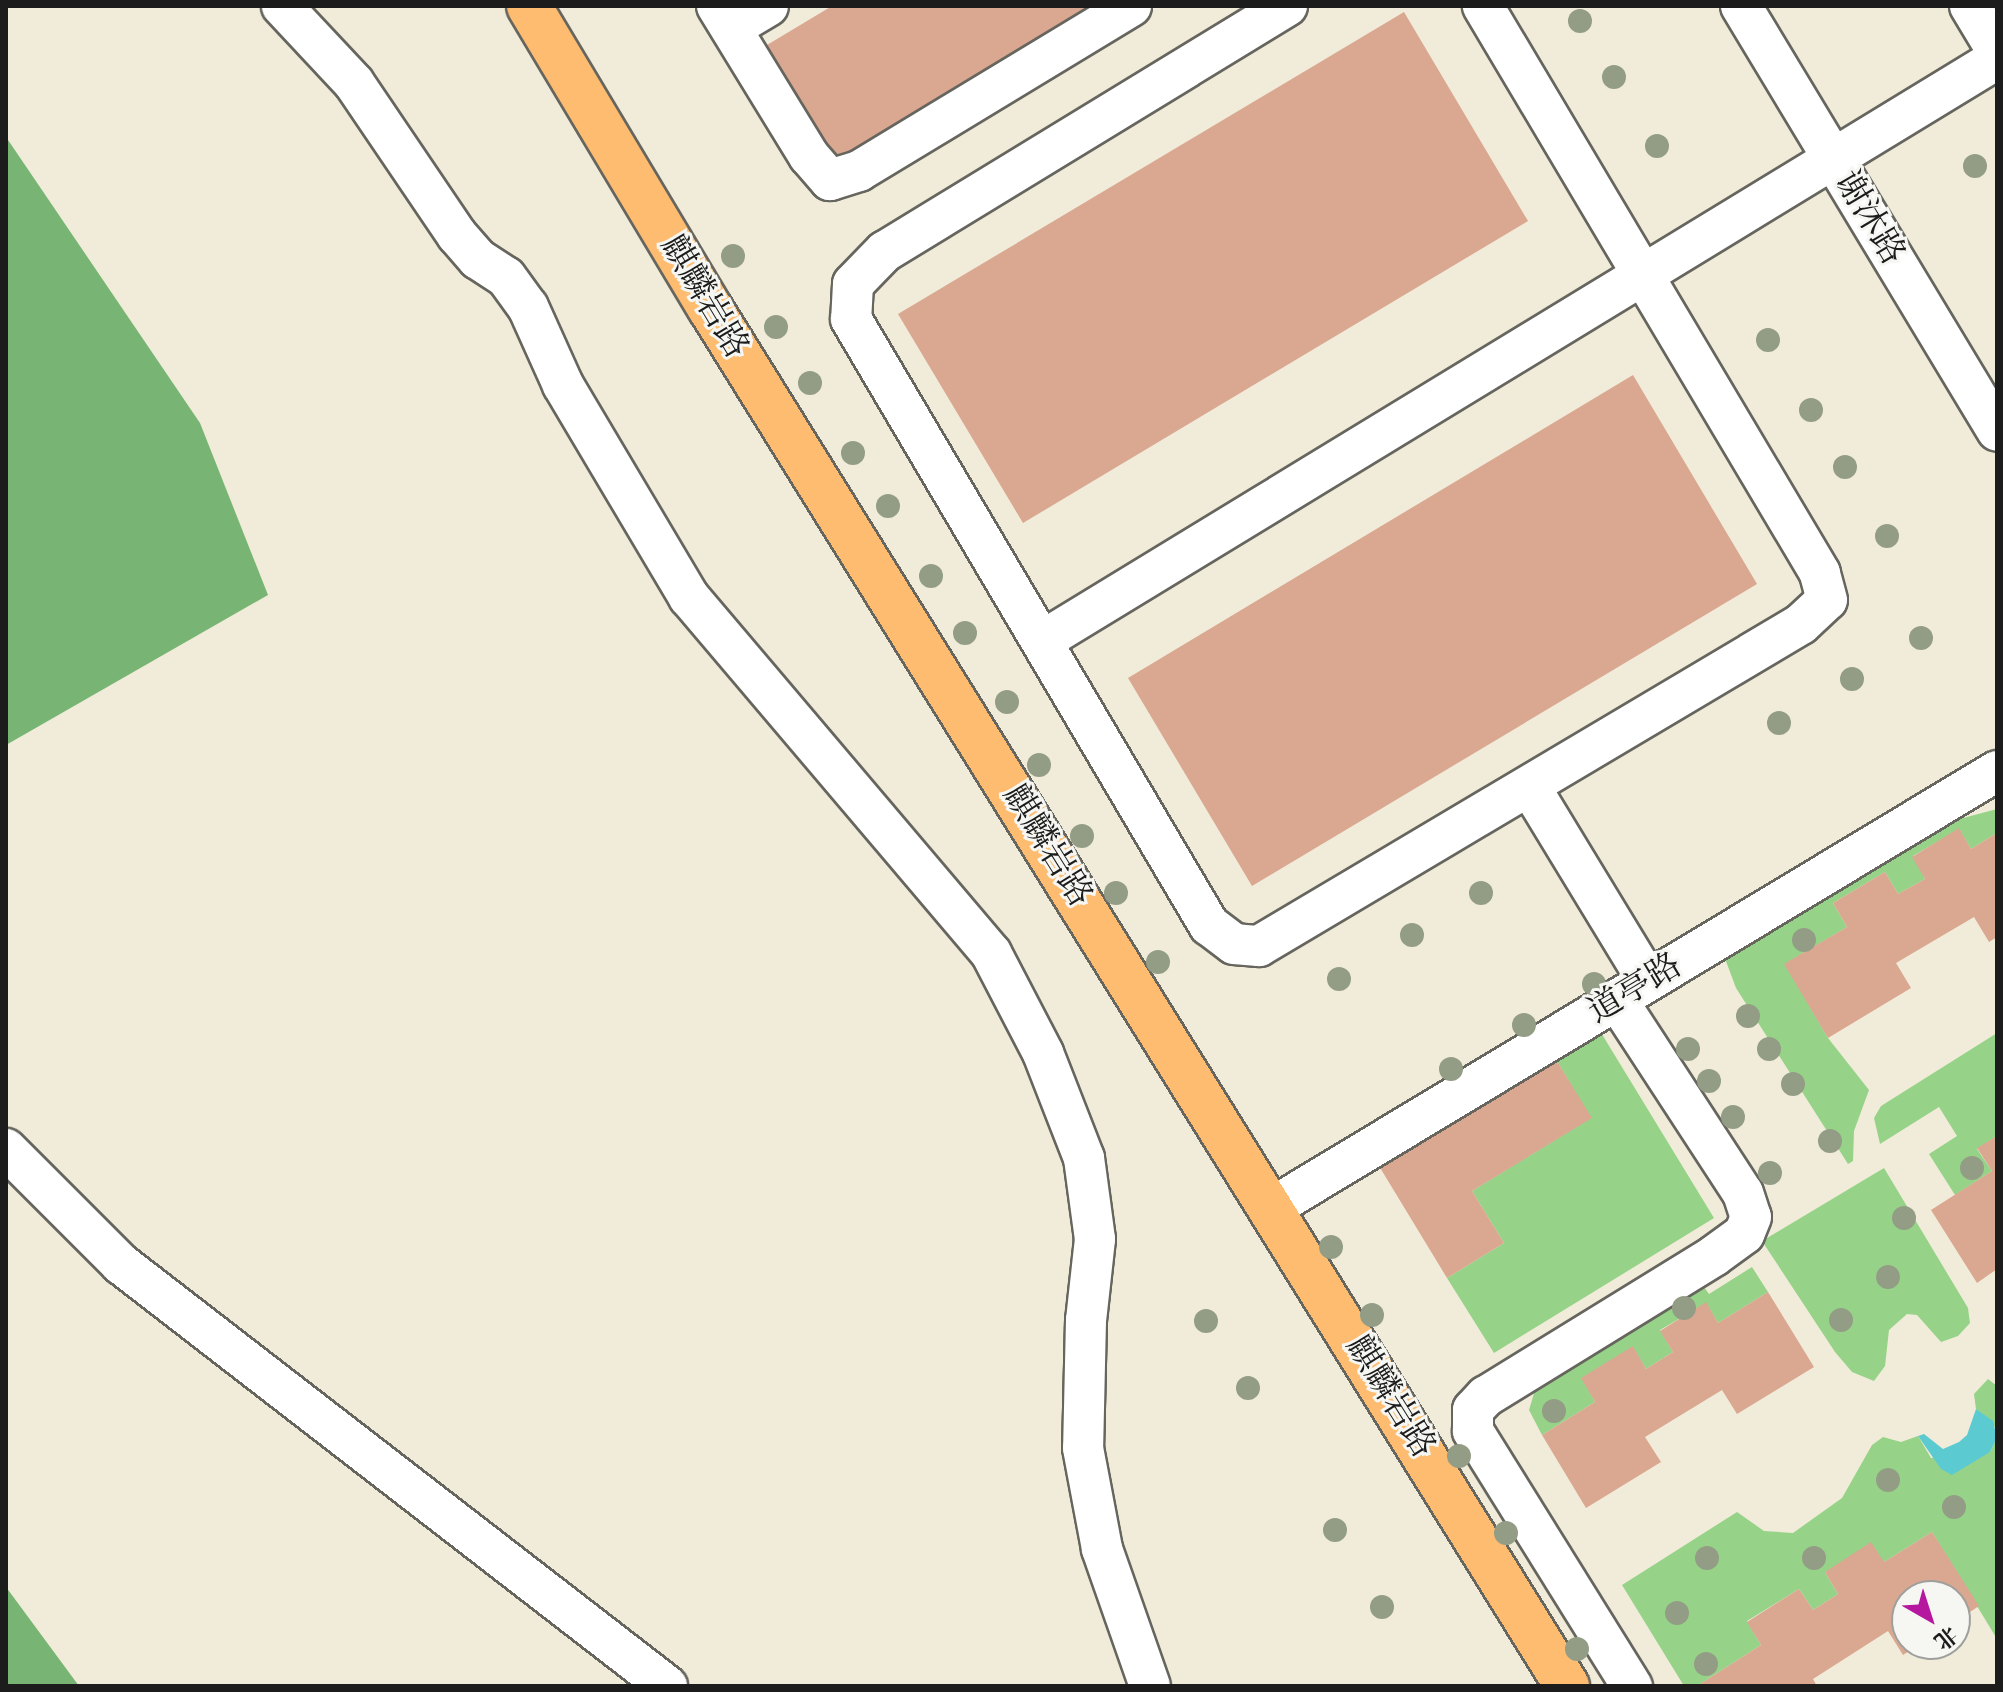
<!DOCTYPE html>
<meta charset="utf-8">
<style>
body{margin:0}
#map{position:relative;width:2003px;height:1692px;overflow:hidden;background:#f0ecd9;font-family:"IM FELL DW Pica","Noto Serif SC",serif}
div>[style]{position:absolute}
.green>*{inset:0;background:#96d388}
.forest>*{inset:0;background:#78b574}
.water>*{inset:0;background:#5ccad1}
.building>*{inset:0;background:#daa791}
.roads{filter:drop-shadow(2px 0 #66655e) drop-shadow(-2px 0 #66655e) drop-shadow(0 2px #66655e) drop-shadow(0 -2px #66655e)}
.minor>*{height:40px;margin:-20px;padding:0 20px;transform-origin:20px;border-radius:20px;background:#fff}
.major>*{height:44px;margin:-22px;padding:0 22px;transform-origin:22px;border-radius:22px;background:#fdbc70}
.trees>*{width:24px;height:24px;margin:-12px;border-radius:50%;background:#939d86}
span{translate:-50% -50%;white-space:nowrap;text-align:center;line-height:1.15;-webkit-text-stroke:6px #f6f6f2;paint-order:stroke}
.street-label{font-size:34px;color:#1c1c1c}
.frame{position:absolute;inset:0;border:8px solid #1c1c1c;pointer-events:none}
.north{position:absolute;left:1891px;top:1580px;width:80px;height:80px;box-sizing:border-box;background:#f6f6f2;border:2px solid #9f9f9c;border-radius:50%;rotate:141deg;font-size:22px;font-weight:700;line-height:32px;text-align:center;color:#1c1c1c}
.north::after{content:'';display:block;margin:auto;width:28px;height:36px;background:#b5179e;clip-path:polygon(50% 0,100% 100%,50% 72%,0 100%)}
</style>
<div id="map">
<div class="green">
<i style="clip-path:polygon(1997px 809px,1997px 833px,1971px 849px,1959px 829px,1913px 856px,1925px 879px,1898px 894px,1885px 872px,1833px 903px,1847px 927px,1785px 964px,1828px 1038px,1869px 1090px,1854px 1131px,1853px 1161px,1848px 1164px,1736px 988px,1724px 956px,1952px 821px)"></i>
<i style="clip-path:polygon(1600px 1031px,1714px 1218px,1494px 1353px,1447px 1278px,1504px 1243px,1472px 1191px,1591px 1118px,1555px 1058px)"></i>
<i style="clip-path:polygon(1997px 1033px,1997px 1136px,1977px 1149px,1992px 1171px,1955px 1195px,1929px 1154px,1957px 1136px,1939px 1107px,1880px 1144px,1874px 1118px,1881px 1106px)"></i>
<i style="clip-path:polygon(1884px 1168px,1968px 1308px,1970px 1323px,1958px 1336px,1941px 1342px,1917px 1315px,1907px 1314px,1889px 1330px,1885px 1366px,1874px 1381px,1852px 1372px,1835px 1352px,1762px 1241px)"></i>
<i style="clip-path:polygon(1752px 1267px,1768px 1292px,1718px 1323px,1706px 1303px,1660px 1330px,1673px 1352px,1646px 1369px,1633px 1347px,1582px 1378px,1595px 1402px,1542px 1435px,1529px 1410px,1535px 1390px,1558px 1365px,1697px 1277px,1709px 1294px)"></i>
<i style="clip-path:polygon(1988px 1379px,1997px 1386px,1997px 1429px,1976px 1409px,1974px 1394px)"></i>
<i style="clip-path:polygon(1918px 1436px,1931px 1458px,1990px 1452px,1997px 1438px,1997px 1639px,1932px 1532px,1884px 1562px,1825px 1572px,1838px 1594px,1813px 1610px,1799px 1589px,1747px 1621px,1761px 1645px,1697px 1686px,1684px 1686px,1622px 1585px,1737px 1512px,1764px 1531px,1793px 1533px,1842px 1498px,1872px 1445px,1883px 1437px,1901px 1442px)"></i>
</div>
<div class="forest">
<i style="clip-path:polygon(6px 137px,200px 423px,268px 595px,6px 745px)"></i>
<i style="clip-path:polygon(6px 1587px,79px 1686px,6px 1686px)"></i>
</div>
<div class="water">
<i style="clip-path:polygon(1976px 1409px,1993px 1421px,1997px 1438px,1990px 1452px,1952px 1475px,1941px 1469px,1918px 1436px,1924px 1434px,1943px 1449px,1959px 1442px,1967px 1435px)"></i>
</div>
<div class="building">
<i style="clip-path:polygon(832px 6px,1110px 6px,842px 169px,767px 45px)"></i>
<i style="clip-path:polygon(1404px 12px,1528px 221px,1023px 523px,898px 314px)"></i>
<i style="clip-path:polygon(1633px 375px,1757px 584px,1252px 886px,1128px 678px)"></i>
<i style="clip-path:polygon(1959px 828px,1971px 849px,1997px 833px,1997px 937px,1989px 942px,1974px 917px,1896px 963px,1911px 988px,1828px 1038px,1784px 964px,1847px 927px,1833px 903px,1885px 872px,1898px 894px,1925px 879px,1912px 857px)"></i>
<i style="clip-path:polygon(1555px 1058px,1592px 1118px,1472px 1191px,1504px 1243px,1447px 1278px,1379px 1166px)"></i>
<i style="clip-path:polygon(1997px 1136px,1997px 1269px,1977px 1283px,1931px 1210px,1992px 1171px,1977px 1148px)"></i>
<i style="clip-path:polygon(1768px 1292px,1814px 1367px,1737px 1414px,1722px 1390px,1645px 1437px,1661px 1462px,1586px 1508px,1542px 1435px,1595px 1402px,1581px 1378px,1633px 1346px,1646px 1369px,1673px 1352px,1660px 1331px,1706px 1302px,1718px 1323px)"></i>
<i style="clip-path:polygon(1932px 1532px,1979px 1606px,1955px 1622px,1955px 1596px,1907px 1596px,1907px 1644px,1920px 1644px,1903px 1655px,1888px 1631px,1813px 1679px,1817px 1686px,1697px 1686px,1761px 1645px,1747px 1622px,1799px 1589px,1813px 1610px,1838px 1594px,1825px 1572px,1871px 1542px,1884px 1562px)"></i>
</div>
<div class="roads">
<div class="minor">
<i style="left:282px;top:6px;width:105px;rotate:46.9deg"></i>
<i style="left:354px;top:83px;width:184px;rotate:55.9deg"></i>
<i style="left:457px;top:235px;width:32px;rotate:49deg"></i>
<i style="left:478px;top:259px;width:33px;rotate:33deg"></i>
<i style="left:506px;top:277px;width:37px;rotate:54deg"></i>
<i style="left:528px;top:307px;width:85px;rotate:65.8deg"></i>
<i style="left:563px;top:385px;width:247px;rotate:59.3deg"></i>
<i style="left:689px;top:597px;width:467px;rotate:49.7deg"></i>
<i style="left:991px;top:953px;width:113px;rotate:62.5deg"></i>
<i style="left:1043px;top:1053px;width:113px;rotate:68.7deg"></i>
<i style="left:1084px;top:1158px;width:82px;rotate:82.3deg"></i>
<i style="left:1095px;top:1239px;width:81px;rotate:96.3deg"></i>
<i style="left:1086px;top:1320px;width:128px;rotate:91.3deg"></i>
<i style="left:1083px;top:1448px;width:103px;rotate:79.3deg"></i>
<i style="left:1102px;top:1549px;width:145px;rotate:70.7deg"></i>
<i style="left:717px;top:6px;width:176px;rotate:58.5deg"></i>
<i style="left:809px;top:156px;width:32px;rotate:49deg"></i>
<i style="left:830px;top:180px;width:30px;rotate:-17deg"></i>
<i style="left:859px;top:171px;width:318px;rotate:-31.2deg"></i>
<i style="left:1287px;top:6px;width:471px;rotate:148.6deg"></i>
<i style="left:885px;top:251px;width:46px;rotate:134.1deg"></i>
<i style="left:853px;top:284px;width:35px;rotate:93deg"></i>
<i style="left:851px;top:319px;width:704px;rotate:59.43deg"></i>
<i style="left:1209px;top:925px;width:31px;rotate:37deg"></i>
<i style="left:1234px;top:944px;width:25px;rotate:5deg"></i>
<i style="left:1259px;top:946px;width:630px;rotate:-30.71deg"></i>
<i style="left:1801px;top:624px;width:35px;rotate:-43deg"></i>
<i style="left:1827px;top:600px;width:28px;rotate:-105deg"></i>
<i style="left:1820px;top:573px;width:660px;rotate:-120.73deg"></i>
<i style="left:1741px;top:6px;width:496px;rotate:58.9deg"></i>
<i style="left:1970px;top:6px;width:52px;rotate:59deg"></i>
<i style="left:731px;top:28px;width:43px;rotate:-30.7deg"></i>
<i style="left:1042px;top:641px;width:1118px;rotate:-31.36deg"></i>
<i style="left:1530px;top:787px;width:227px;rotate:58.7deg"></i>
<i style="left:1617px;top:1000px;width:230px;rotate:56.9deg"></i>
<i style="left:1743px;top:1193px;width:25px;rotate:72deg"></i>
<i style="left:1751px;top:1217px;width:18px;rotate:112deg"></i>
<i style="left:1744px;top:1234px;width:37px;rotate:144deg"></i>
<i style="left:1714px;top:1256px;width:268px;rotate:148.4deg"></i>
<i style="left:1486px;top:1396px;width:19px;rotate:133deg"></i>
<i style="left:1473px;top:1410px;width:21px;rotate:90deg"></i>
<i style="left:1473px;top:1431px;width:301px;rotate:58.1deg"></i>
<i style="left:6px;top:1149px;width:163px;rotate:45deg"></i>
<i style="left:121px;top:1264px;width:690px;rotate:37.7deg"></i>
<i style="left:1273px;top:1207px;width:845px;rotate:-31.06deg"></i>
</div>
<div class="major">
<i style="left:529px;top:6px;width:352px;rotate:59.1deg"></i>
<i style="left:710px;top:308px;width:1623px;rotate:58.12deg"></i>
</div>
</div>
<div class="trees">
<i style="left:1580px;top:21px"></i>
<i style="left:1614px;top:77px"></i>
<i style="left:1657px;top:146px"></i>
<i style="left:1975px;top:166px"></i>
<i style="left:733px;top:256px"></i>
<i style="left:776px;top:327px"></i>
<i style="left:1768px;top:340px"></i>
<i style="left:810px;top:383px"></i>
<i style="left:1811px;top:410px"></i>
<i style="left:853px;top:453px"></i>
<i style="left:1845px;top:467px"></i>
<i style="left:888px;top:506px"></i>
<i style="left:1887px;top:536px"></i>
<i style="left:931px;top:576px"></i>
<i style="left:965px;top:633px"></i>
<i style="left:1921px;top:638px"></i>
<i style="left:1852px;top:679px"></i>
<i style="left:1007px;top:702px"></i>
<i style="left:1779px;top:723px"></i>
<i style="left:1039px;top:765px"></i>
<i style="left:1082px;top:836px"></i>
<i style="left:1116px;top:893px"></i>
<i style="left:1481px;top:893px"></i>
<i style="left:1412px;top:935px"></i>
<i style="left:1804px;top:940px"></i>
<i style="left:1158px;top:962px"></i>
<i style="left:1339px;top:979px"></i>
<i style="left:1594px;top:984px"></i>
<i style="left:1748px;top:1016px"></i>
<i style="left:1524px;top:1025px"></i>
<i style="left:1688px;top:1049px"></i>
<i style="left:1769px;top:1049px"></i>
<i style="left:1451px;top:1069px"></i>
<i style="left:1709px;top:1081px"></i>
<i style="left:1793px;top:1084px"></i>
<i style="left:1733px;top:1117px"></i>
<i style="left:1830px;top:1141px"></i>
<i style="left:1972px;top:1168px"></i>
<i style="left:1770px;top:1173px"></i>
<i style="left:1904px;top:1218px"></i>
<i style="left:1331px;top:1247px"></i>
<i style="left:1888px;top:1277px"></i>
<i style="left:1684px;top:1308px"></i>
<i style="left:1372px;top:1315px"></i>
<i style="left:1841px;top:1320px"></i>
<i style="left:1206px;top:1321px"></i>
<i style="left:1248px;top:1388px"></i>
<i style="left:1554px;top:1411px"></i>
<i style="left:1459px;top:1456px"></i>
<i style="left:1888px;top:1480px"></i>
<i style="left:1954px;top:1507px"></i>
<i style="left:1335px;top:1530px"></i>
<i style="left:1506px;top:1533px"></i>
<i style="left:1707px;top:1558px"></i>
<i style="left:1814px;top:1558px"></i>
<i style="left:1382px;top:1607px"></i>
<i style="left:1677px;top:1613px"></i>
<i style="left:1577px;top:1649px"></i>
<i style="left:1706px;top:1664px"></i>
</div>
<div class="street-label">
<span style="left:1869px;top:218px;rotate:59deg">谢沐路</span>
<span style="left:704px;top:297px;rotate:59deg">麒麟岩路</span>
<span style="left:1047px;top:846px;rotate:58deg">麒麟岩路</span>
<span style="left:1635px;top:989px;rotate:-31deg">道亭路</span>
<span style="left:1390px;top:1397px;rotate:58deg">麒麟岩路</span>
</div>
<div class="frame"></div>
<div class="north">北</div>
</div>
